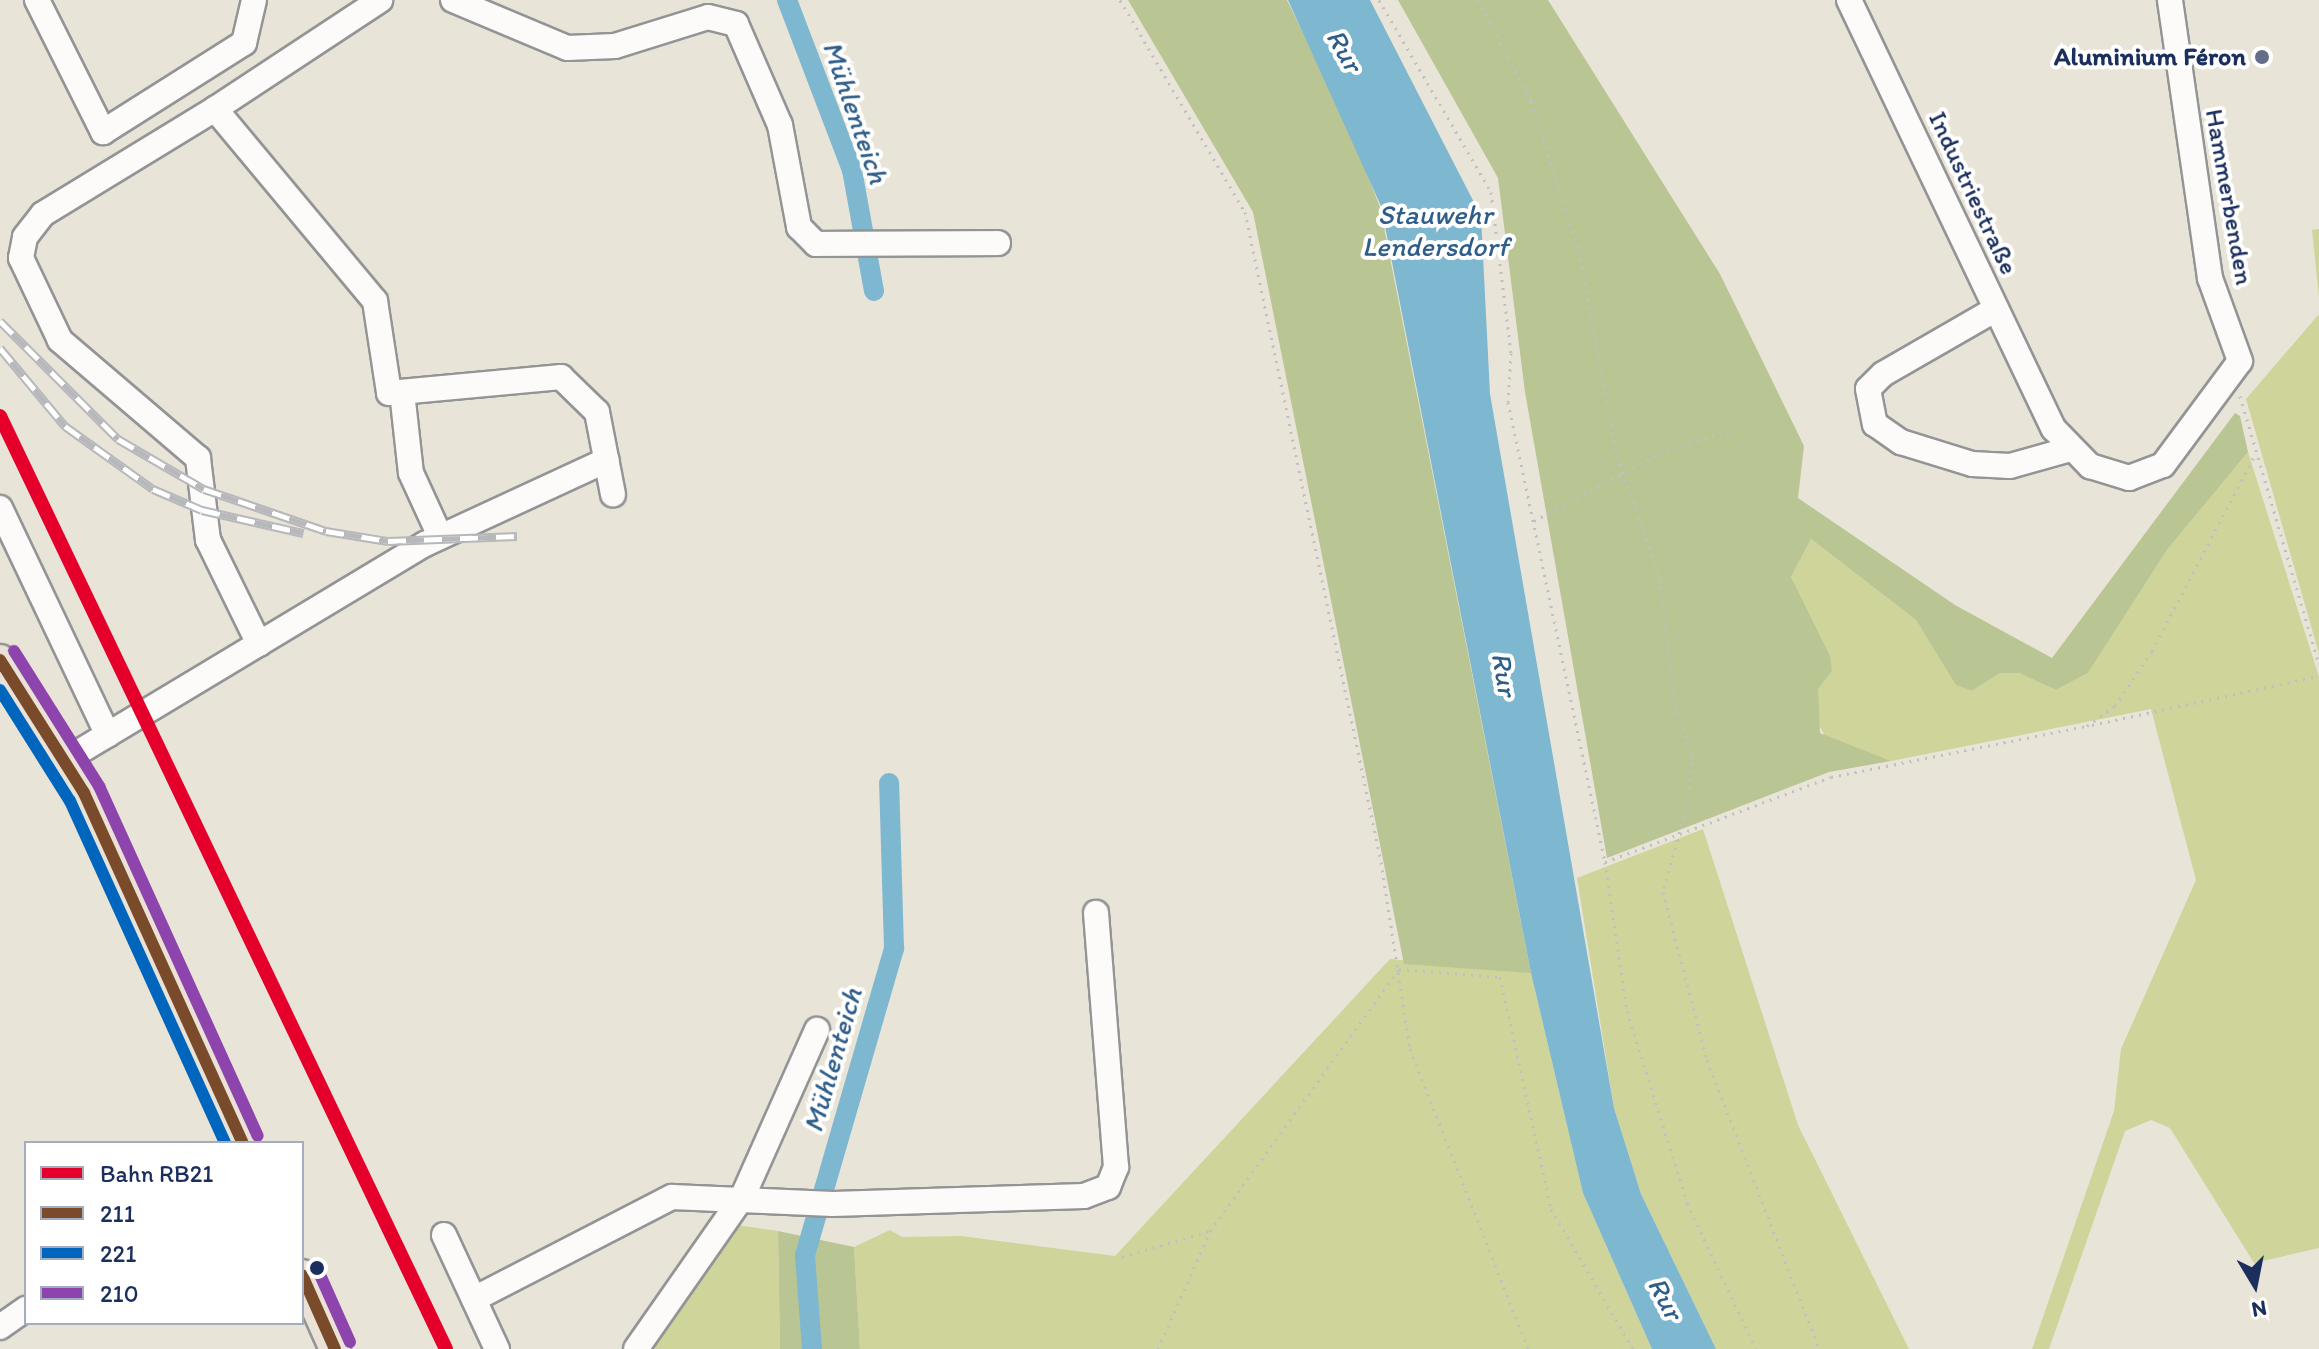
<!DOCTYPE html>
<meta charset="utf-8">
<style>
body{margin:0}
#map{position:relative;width:2319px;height:1349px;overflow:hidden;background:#e9e4d8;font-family:Itim,sans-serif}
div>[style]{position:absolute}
.green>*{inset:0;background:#cfd49a}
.forest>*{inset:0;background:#bac594}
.water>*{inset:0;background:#7eb7d0}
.canal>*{height:20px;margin:-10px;padding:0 10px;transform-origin:10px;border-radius:10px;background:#7eb7d0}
.path>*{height:3px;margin-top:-1.5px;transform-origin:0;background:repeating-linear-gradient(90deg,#bfc0c3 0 2px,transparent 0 8px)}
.roads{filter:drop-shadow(2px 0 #939495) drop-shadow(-2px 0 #939495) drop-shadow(0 2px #939495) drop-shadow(0 -2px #939495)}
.minor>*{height:24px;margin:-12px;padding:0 12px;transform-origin:12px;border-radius:12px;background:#fcfbf9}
.major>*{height:30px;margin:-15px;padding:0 15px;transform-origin:15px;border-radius:15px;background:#eae2d6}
.rail>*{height:9px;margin-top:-4.5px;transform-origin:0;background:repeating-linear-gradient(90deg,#fff 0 18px,#b6b8bb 0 36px);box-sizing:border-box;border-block:2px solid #b6b8bb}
.bus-1>*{height:12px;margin:-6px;padding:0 6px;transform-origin:6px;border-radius:6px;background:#7a4b2a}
.bus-2>*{height:12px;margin:-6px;padding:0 6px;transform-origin:6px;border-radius:6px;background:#0065bd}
.bus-3>*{height:12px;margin:-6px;padding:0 6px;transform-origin:6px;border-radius:6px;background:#8e44ad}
.rail-1>*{height:14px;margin:-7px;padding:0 7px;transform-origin:7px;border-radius:7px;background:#e4002b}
.dots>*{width:22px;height:22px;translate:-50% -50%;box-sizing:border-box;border:4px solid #fff;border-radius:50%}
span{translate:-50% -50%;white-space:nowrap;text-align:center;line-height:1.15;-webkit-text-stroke:8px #fff;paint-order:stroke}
.poi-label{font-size:26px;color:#1b2f5e;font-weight:700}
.right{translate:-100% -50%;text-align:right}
.street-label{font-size:26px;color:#1b2f5e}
.water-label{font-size:28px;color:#305e8a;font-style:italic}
.legend{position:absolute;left:24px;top:1141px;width:280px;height:184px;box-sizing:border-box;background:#fff;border:2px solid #a4acbf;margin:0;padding:10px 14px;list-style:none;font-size:24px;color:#1b2f5e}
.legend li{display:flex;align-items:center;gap:16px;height:40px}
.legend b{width:40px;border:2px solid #a4acbf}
.north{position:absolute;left:2215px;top:1245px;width:80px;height:80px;-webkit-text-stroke:6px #fff;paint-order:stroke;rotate:170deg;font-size:22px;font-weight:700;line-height:32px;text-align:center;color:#1b2f5e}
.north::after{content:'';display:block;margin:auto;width:28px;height:36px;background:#1b2f5e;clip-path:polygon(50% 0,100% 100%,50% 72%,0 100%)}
</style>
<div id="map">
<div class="green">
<i style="clip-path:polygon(2319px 229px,2319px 297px,2312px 230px)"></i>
<i style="clip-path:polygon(2319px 314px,2319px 654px,2246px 399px)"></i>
<i style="clip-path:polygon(2248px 452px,2319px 677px,2319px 1248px,2254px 1263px,2170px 1128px,2151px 1120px,2125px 1131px,2049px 1349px,2032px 1349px,2114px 1111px,2121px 1049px,2196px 880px,2151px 709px,1891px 761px,1826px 738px,1818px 723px,1818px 688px,1832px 671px,1791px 577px,1811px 539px,1916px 620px,1957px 685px,1972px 691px,2000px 673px,2019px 673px,2056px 690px,2088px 673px,2167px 550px)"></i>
<i style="clip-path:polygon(1703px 829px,1798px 1125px,1909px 1349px,1716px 1349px,1641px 1194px,1614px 1108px,1577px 878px)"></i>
<i style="clip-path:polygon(1390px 959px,1531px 973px,1583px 1193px,1652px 1349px,860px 1349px,854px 1247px,890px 1230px,902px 1237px,961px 1236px,1115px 1256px)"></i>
<i style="clip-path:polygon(737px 1225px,778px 1231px,780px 1349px,652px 1349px)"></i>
</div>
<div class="forest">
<i style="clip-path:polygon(1128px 0,1287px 0,1347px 123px,1380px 207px,1531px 973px,1404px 964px,1253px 212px)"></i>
<i style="clip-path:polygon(1398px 0,1548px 0,1720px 274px,1804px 446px,1798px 498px,1955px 605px,2052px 658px,2235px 413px,2240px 416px,2248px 452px,2167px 550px,2088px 673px,2056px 690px,2019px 673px,2000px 673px,1972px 691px,1956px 685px,1916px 620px,1811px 539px,1791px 577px,1830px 656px,1832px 671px,1818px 689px,1820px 733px,1891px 761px,1829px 772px,1607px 858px,1525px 392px,1498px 178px)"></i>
<i style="clip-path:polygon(778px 1231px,854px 1247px,860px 1349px,780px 1349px)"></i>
</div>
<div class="water">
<i style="clip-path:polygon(1288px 0,1370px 0,1481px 216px,1490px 394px,1614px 1108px,1641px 1194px,1716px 1349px,1652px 1349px,1583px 1193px,1531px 973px,1381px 206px)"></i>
</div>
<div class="canal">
<i style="left:787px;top:0;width:182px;rotate:69.1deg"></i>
<i style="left:852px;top:170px;width:123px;rotate:79.7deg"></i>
<i style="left:812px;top:1349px;width:94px;rotate:-94.3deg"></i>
<i style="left:805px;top:1255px;width:320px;rotate:-73.8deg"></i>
<i style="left:894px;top:948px;width:165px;rotate:-91.7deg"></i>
</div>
<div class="path">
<i style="left:1120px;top:0;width:246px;rotate:59.5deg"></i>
<i style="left:1245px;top:212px;width:664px;rotate:78.18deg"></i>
<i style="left:1381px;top:862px;width:189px;rotate:81.2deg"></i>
<i style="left:1410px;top:1049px;width:322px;rotate:68.5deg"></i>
<i style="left:1379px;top:0;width:222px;rotate:59.7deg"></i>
<i style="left:1491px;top:192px;width:162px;rotate:82.9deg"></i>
<i style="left:1511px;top:353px;width:49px;rotate:93.5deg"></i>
<i style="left:1508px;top:402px;width:470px;rotate:78.1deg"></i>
<i style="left:1605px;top:862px;width:151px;rotate:81.6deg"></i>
<i style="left:1627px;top:1011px;width:201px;rotate:72.6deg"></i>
<i style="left:1687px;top:1203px;width:161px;rotate:64.7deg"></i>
<i style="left:1478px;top:0;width:114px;rotate:62.3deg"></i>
<i style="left:1531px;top:101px;width:157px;rotate:72.3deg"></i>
<i style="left:1579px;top:251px;width:208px;rotate:79.5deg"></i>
<i style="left:1617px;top:456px;width:129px;rotate:70.6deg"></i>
<i style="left:1660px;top:578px;width:128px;rotate:83.3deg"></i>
<i style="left:1675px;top:705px;width:53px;rotate:71.2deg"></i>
<i style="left:1692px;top:755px;width:46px;rotate:95deg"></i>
<i style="left:1688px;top:801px;width:94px;rotate:105.4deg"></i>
<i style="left:1663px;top:892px;width:174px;rotate:75.3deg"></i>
<i style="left:1707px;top:1060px;width:310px;rotate:68.8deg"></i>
<i style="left:2240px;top:396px;width:280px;rotate:73.6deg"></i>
<i style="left:1534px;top:521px;width:150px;rotate:-28.3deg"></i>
<i style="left:1666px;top:450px;width:70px;rotate:-16.6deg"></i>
<i style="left:2092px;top:725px;width:232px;rotate:-12.2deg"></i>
<i style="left:1605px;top:862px;width:241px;rotate:-20.6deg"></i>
<i style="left:1831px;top:777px;width:261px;rotate:-11.3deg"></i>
<i style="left:2087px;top:726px;width:34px;rotate:-36deg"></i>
<i style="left:2115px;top:706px;width:66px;rotate:-56.1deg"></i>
<i style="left:2152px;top:651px;width:221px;rotate:-62.3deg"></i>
<i style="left:1122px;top:1257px;width:92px;rotate:-16.5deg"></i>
<i style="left:1158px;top:1349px;width:129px;rotate:-66.2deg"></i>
<i style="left:1210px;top:1231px;width:323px;rotate:-54.2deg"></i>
<i style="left:1399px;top:969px;width:101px;rotate:4.5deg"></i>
<i style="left:1500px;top:977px;width:238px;rotate:77.6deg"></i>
<i style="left:1551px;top:1209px;width:162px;rotate:59.6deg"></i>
</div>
<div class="roads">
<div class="minor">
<i style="left:37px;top:0;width:148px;rotate:63.4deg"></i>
<i style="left:103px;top:132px;width:167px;rotate:-32.3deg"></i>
<i style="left:244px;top:43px;width:44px;rotate:-76.9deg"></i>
<i style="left:453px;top:0;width:124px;rotate:22.8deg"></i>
<i style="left:567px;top:48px;width:48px;rotate:-2.4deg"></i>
<i style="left:615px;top:46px;width:97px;rotate:-17.3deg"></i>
<i style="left:708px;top:17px;width:29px;rotate:14deg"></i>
<i style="left:736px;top:24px;width:110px;rotate:66.5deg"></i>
<i style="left:780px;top:125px;width:104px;rotate:79.4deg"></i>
<i style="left:799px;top:227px;width:24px;rotate:45deg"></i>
<i style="left:816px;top:244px;width:182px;rotate:-0.3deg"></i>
<i style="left:1849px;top:0;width:475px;rotate:64.5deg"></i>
<i style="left:2054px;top:429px;width:52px;rotate:45.8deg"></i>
<i style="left:2090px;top:466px;width:41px;rotate:17.1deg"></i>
<i style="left:2129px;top:478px;width:36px;rotate:-21deg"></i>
<i style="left:2163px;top:465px;width:129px;rotate:-53.5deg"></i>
<i style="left:2240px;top:361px;width:88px;rotate:-109.9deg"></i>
<i style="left:2210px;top:278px;width:281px;rotate:-98.2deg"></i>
<i style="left:215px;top:109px;width:198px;rotate:-33.4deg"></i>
<i style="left:1996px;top:309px;width:130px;rotate:150.1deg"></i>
<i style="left:1883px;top:374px;width:21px;rotate:135deg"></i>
<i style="left:1868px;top:389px;width:36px;rotate:79deg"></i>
<i style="left:1875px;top:424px;width:32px;rotate:35deg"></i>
<i style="left:1901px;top:442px;width:74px;rotate:17.2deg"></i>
<i style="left:1972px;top:464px;width:38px;rotate:3deg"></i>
<i style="left:2010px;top:466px;width:63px;rotate:-15.6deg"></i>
<i style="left:402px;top:392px;width:81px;rotate:83.7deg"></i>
<i style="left:411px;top:473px;width:69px;rotate:65.3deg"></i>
<i style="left:0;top:508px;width:251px;rotate:64.6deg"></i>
<i style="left:259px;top:644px;width:116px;rotate:-116.1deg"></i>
<i style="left:208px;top:540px;width:83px;rotate:-97deg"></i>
<i style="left:198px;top:458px;width:182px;rotate:-139.5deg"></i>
<i style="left:60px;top:340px;width:91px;rotate:-115.4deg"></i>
<i style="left:21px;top:258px;width:21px;rotate:-79deg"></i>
<i style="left:25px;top:237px;width:29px;rotate:-52deg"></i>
<i style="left:43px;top:214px;width:202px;rotate:-31.4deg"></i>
<i style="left:215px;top:109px;width:250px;rotate:50.2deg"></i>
<i style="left:375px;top:301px;width:93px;rotate:81.3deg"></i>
<i style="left:389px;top:393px;width:173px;rotate:-5.3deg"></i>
<i style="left:561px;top:377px;width:50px;rotate:44.2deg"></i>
<i style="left:597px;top:412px;width:84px;rotate:79deg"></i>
<i style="left:67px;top:759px;width:418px;rotate:-31deg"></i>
<i style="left:425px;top:544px;width:200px;rotate:-24.8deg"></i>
<i style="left:444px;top:1235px;width:126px;rotate:65.1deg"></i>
<i style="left:474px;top:1299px;width:223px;rotate:-27.3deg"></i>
<i style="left:672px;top:1197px;width:161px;rotate:2.5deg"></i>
<i style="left:833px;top:1204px;width:251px;rotate:-1.8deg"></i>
<i style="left:1084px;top:1196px;width:26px;rotate:-21deg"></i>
<i style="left:1108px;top:1187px;width:22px;rotate:-68deg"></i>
<i style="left:1116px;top:1167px;width:255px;rotate:-94.5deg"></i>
<i style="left:0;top:1327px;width:32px;rotate:-35deg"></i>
<i style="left:636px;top:1349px;width:187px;rotate:-55deg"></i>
<i style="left:743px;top:1196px;width:182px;rotate:-66deg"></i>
</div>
<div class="major">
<i style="left:0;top:660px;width:157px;rotate:57.7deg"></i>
<i style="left:84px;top:793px;width:384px;rotate:65.6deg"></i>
<i style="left:302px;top:1275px;width:81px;rotate:66deg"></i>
</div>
</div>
<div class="rail">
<i style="left:0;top:321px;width:167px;rotate:45deg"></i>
<i style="left:118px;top:439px;width:99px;rotate:30.2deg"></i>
<i style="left:204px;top:489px;width:129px;rotate:19deg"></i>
<i style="left:326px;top:531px;width:63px;rotate:9.2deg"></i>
<i style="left:388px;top:541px;width:129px;rotate:-2.2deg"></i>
<i style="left:0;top:348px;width:102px;rotate:50.2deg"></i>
<i style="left:65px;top:426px;width:108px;rotate:35.6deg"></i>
<i style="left:153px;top:489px;width:53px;rotate:23.2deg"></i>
<i style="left:202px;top:510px;width:104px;rotate:12.8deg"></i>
</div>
<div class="bus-1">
<i style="left:0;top:660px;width:157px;rotate:57.7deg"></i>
<i style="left:84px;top:793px;width:384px;rotate:65.6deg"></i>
<i style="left:302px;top:1275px;width:81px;rotate:66deg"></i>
</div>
<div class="bus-2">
<i style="left:0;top:690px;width:131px;rotate:57.8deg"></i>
<i style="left:70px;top:801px;width:375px;rotate:65.6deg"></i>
</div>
<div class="bus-3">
<i style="left:14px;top:651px;width:160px;rotate:57.8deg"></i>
<i style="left:99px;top:786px;width:384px;rotate:65.6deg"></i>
<i style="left:317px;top:1268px;width:81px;rotate:66deg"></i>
</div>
<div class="rail-1">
<i style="left:0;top:416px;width:1034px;rotate:64.45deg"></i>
</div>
<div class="dots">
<i style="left:2262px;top:57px;background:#636e89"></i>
<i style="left:317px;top:1268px;background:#1b2f5e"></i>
</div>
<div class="poi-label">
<span class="right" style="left:2246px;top:57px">Aluminium Féron</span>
</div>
<div class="street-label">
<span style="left:1973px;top:193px;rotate:65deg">Industriestraße</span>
<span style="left:2229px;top:197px;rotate:80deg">Hammerbenden</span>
</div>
<div class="water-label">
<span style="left:1345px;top:50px;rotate:60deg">Rur</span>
<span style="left:856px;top:112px;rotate:71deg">Mühlenteich</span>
<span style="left:1435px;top:230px">Stauwehr<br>Lendersdorf</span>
<span style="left:1505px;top:674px;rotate:80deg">Rur</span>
<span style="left:832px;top:1060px;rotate:-74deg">Mühlenteich</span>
<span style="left:1666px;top:1298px;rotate:62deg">Rur</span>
</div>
<ul class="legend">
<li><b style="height:10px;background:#e4002b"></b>Bahn RB21</li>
<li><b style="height:10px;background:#7a4b2a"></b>211</li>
<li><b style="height:10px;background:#0065bd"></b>221</li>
<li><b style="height:10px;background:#8e44ad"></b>210</li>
</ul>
<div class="north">N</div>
</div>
